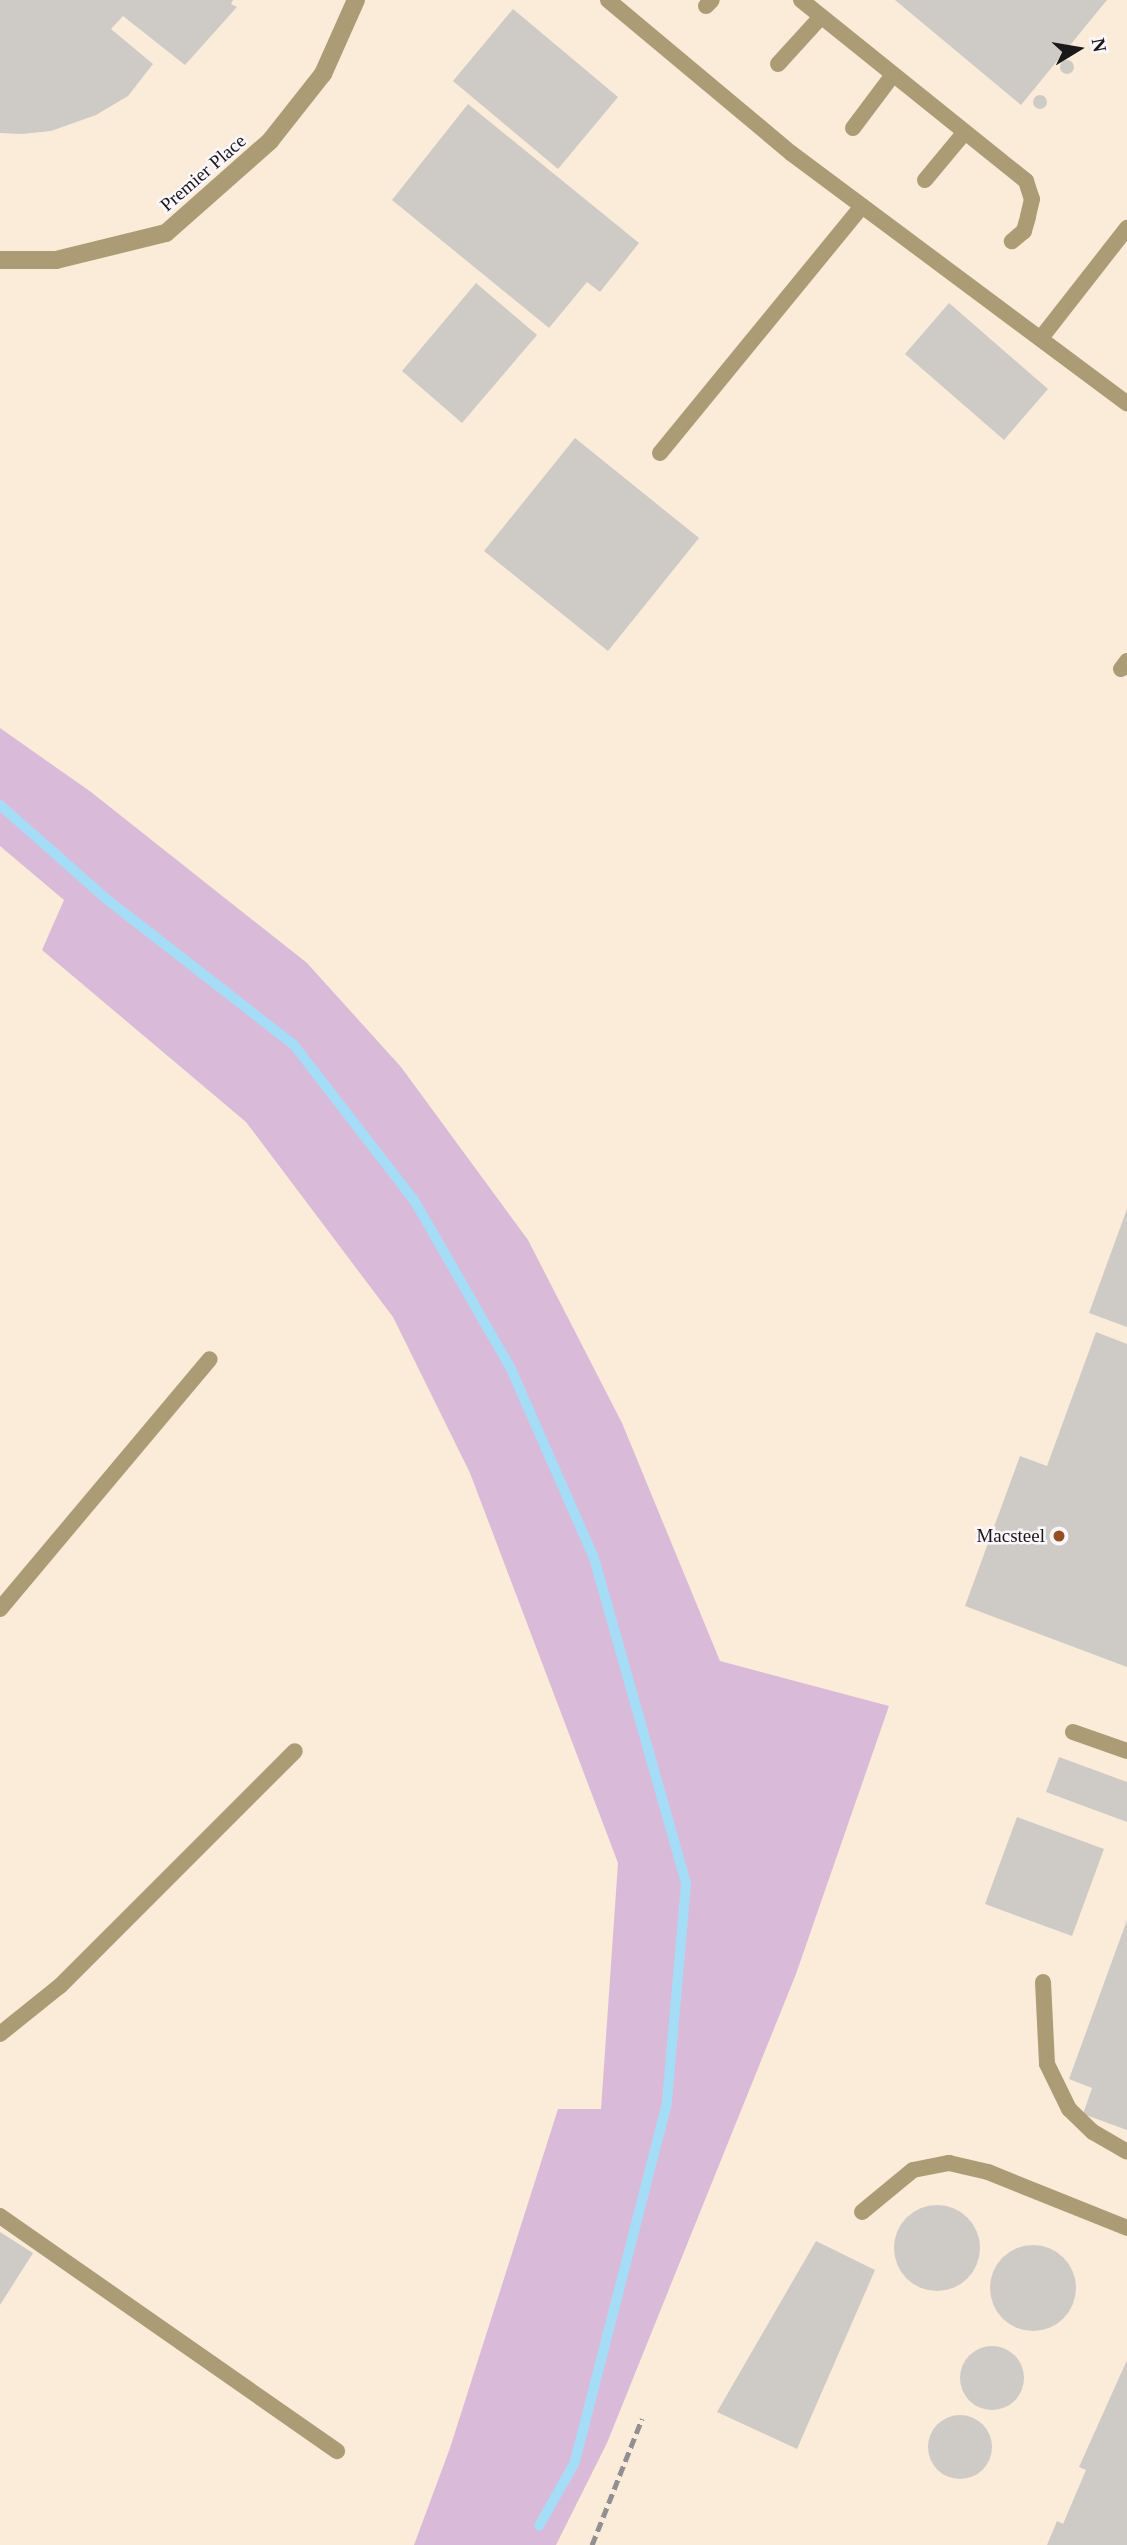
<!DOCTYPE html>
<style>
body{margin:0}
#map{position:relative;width:1127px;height:2545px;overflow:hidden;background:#fbf7fa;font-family:Georgia,serif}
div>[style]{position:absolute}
.industrial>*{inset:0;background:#faecd9}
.green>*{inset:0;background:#dabad9}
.stream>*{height:10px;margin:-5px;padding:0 5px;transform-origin:5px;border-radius:5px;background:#a5ddf7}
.building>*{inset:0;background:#cecbc7}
.round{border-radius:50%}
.lane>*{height:16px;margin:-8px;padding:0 8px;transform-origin:8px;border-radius:8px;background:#ac9c75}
.street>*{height:18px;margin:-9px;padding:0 9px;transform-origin:9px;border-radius:9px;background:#ac9c75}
.rail>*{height:5px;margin-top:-2.5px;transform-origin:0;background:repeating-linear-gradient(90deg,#918f91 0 10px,transparent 0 15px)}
.dots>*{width:19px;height:19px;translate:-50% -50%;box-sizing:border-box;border:4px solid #fbf7fa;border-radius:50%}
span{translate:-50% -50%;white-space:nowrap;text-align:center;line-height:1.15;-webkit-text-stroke:5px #fbf7fa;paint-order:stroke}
.street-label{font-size:19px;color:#1a191a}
.poi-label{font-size:19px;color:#1a191a}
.right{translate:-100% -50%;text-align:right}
.north{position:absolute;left:1043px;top:14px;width:70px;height:70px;-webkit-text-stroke:5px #fbf7fa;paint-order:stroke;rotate:79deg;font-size:19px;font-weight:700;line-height:28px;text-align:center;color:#1a191a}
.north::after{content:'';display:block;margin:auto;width:24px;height:32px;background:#1a191a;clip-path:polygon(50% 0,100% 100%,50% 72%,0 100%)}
</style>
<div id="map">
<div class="industrial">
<i style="clip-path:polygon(0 0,1127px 0,1127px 2545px,0 2545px)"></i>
</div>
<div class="green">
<i style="clip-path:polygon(0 728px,91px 792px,307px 963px,401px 1067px,528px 1240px,622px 1423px,720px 1661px,889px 1706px,796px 1974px,607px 2443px,556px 2545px,414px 2545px,450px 2448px,558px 2109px,601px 2109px,618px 1863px,470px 1473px,393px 1317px,246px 1122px,42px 950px,64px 900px,0 846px)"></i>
</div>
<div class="stream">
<i style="left:0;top:805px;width:145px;rotate:41.4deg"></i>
<i style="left:109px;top:901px;width:234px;rotate:37.9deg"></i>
<i style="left:294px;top:1045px;width:196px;rotate:52.3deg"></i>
<i style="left:414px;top:1200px;width:195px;rotate:60.1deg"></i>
<i style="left:511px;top:1369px;width:206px;rotate:66.3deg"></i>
<i style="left:594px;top:1558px;width:339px;rotate:74.2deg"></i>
<i style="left:686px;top:1884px;width:220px;rotate:95deg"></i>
<i style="left:667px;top:2103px;width:371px;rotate:104.4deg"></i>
<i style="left:575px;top:2462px;width:73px;rotate:119.4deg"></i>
</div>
<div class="building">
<i style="clip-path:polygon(0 0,233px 0,231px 4px,237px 7px,185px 65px,123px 16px,111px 29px,153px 64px,128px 96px,96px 115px,51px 131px,22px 134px,0 133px)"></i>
<i style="clip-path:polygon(895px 0,1107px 0,1021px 105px)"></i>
<i style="clip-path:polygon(513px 9px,618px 97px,558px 169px,453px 81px)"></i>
<i class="round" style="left:1060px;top:60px;width:14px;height:14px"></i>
<i class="round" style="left:1033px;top:95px;width:14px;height:14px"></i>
<i style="clip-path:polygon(468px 104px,639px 243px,600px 292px,587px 282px,549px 328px,392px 200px)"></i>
<i style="clip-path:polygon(476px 283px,537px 335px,462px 423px,402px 371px)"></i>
<i style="clip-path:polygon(949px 303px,1048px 389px,1004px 440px,905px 354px)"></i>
<i style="clip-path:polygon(575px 438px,699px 538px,608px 651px,484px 551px)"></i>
<i style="clip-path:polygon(1127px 1209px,1127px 1327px,1089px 1313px)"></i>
<i style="clip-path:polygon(1096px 1332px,1127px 1344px,1127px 1667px,965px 1606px,1020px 1456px,1047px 1466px)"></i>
<i style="clip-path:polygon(1059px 1757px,1127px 1782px,1127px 1822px,1046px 1792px)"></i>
<i style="clip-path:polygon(1017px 1817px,1104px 1849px,1072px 1936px,985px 1904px)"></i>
<i style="clip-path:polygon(1127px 1920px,1127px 2130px,1083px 2114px,1092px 2088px,1069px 2079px)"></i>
<i class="round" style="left:894px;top:2205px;width:86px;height:86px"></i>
<i style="clip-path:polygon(0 2232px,33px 2253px,0 2305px)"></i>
<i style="clip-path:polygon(816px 2241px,875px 2270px,797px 2449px,717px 2412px)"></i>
<i class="round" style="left:990px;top:2245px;width:86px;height:86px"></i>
<i class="round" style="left:960px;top:2346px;width:64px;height:64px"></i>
<i style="clip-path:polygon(1127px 2360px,1127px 2545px,1047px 2545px,1057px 2521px,1063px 2524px,1086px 2470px,1079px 2467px)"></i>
<i class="round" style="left:928px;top:2415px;width:64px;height:64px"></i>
</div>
<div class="lane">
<i style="left:608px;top:0;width:239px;rotate:39.9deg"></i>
<i style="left:791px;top:153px;width:419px;rotate:36.7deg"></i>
<i style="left:801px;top:0;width:289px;rotate:38.8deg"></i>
<i style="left:1026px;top:181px;width:19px;rotate:72deg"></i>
<i style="left:1032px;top:199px;width:18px;rotate:103deg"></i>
<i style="left:1028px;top:217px;width:15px;rotate:106deg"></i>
<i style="left:1024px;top:231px;width:16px;rotate:140deg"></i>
<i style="left:706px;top:6px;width:8px;rotate:-45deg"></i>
<i style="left:778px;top:64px;width:62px;rotate:-47.6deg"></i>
<i style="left:853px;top:128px;width:65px;rotate:-53.1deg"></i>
<i style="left:925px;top:180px;width:61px;rotate:-50.3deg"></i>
<i style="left:1041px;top:338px;width:140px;rotate:-52deg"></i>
<i style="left:660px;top:453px;width:319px;rotate:-50.7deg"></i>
<i style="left:1121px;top:669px;width:10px;rotate:-53deg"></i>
<i style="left:0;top:1609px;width:326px;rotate:-50deg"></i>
<i style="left:1073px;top:1732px;width:57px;rotate:19.4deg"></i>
<i style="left:1043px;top:1982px;width:82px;rotate:87.2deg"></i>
<i style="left:1047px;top:2064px;width:50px;rotate:63.9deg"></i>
<i style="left:1069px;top:2109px;width:33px;rotate:44deg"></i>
<i style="left:1093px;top:2132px;width:39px;rotate:30deg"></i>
<i style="left:0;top:2034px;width:77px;rotate:-38.7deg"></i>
<i style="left:60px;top:1986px;width:332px;rotate:-45deg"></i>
<i style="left:862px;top:2212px;width:66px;rotate:-39.5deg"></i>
<i style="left:913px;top:2170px;width:37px;rotate:-11deg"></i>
<i style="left:949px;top:2163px;width:40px;rotate:13deg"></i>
<i style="left:988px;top:2172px;width:150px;rotate:21.9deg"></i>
<i style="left:0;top:2216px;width:411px;rotate:34.9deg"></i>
</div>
<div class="street">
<i style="left:0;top:260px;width:56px"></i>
<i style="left:56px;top:260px;width:113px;rotate:-13.8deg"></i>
<i style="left:166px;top:233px;width:139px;rotate:-41.5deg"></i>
<i style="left:270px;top:141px;width:85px;rotate:-51.7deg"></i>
<i style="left:323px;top:74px;width:81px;rotate:-66deg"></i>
</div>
<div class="rail">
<i style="left:592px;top:2545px;width:136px;rotate:-68.4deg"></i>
</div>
<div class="dots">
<i style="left:1059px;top:1536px;background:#945023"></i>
</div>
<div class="street-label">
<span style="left:203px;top:173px;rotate:-41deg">Premier Place</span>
</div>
<div class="poi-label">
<span class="right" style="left:1045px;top:1536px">Macsteel</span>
</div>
<div class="north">N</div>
</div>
